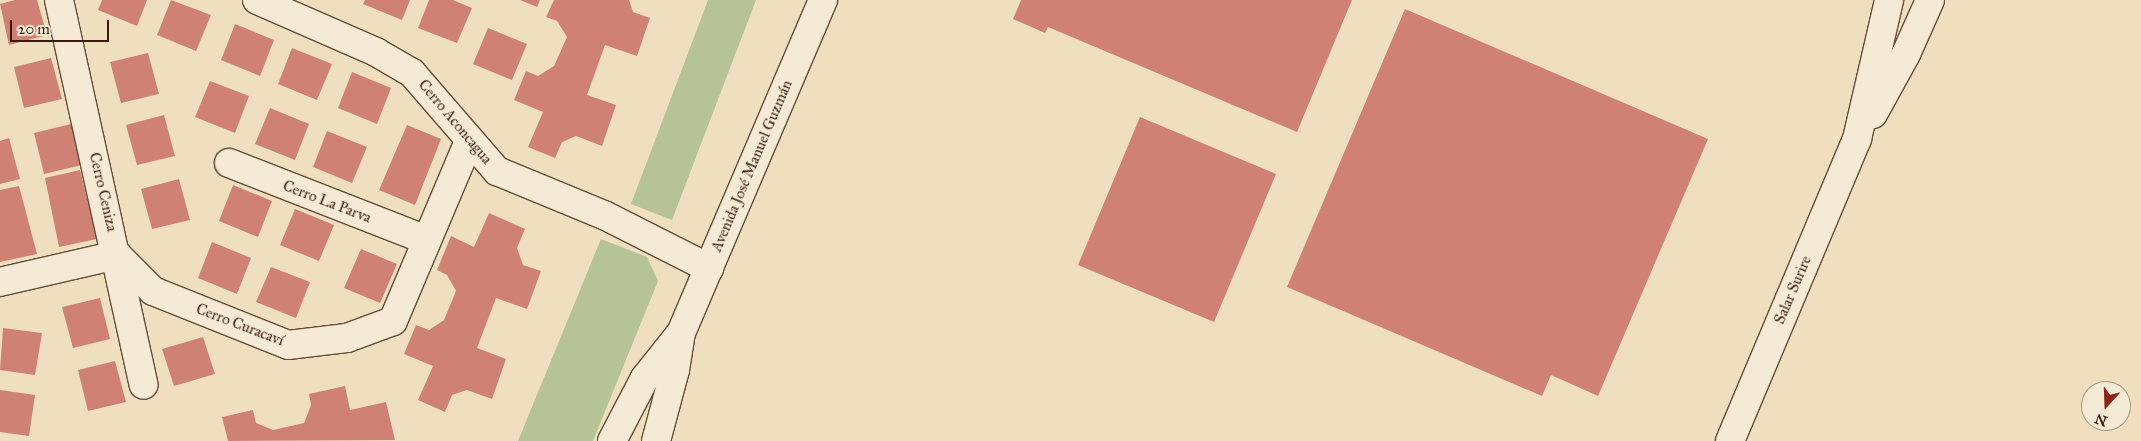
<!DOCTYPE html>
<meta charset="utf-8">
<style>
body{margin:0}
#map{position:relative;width:2141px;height:441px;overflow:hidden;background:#f0dfbf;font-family:"IM FELL Great Primer",serif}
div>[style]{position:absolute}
.green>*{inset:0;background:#b5c396}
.building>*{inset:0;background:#cf8273}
.roads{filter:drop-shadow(1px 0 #664c37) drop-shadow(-1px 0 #664c37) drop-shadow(0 1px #664c37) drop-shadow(0 -1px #664c37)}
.minor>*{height:28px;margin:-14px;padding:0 14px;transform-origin:14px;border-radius:14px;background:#f5ead5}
.tertiary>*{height:28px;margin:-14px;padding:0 14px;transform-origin:14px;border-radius:14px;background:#f5ead5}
span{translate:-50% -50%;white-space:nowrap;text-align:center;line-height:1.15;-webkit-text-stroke:4px #f5ead5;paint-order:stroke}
.street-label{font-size:15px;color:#381b0a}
.north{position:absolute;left:2081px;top:381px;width:50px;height:50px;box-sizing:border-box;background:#f5ead5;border:1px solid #a99784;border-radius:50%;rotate:200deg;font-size:14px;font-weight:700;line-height:20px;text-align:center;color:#381b0a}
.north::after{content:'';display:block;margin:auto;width:18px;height:22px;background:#8f2418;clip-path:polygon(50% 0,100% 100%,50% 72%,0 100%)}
.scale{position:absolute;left:10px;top:20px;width:99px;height:22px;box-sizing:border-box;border:2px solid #381b0a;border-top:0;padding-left:6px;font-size:15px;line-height:18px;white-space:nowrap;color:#381b0a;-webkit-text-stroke:4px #f5ead5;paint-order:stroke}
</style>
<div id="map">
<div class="green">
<i style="clip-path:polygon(708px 0,756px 0,672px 220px,631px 204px)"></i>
<i style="clip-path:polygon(601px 239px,647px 257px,658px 281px,593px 441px,518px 441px)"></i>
</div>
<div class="building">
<i style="clip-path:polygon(15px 0,37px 0,47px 35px,9px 45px,0 4px)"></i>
<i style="clip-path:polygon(102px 0,147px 0,137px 26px,98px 10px)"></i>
<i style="clip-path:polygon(171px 0,211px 15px,196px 51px,157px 35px)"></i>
<i style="clip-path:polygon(365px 0,410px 0,402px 20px,363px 4px)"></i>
<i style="clip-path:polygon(429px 0,453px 0,472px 8px,457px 43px,418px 28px)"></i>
<i style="clip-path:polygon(520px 0,540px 0,537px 7px)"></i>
<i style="clip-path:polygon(554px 0,629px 0,633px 12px,650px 18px,637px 56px,605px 45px,587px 95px,616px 105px,602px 146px,576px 136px,562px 142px,555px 158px,528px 147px,543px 112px,514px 100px,526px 71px,538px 76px,554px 66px,567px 37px,557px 21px,546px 17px)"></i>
<i style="clip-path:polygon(1021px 0,1352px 0,1297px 132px,1048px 27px,1045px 33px,1013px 19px)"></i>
<i style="clip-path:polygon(1405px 9px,1708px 139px,1598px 396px,1551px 375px,1542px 396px,1287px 287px)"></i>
<i style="clip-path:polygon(235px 24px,274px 40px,260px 76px,221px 60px)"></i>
<i style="clip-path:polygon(488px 28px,527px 44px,512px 80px,473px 64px)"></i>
<i style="clip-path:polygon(292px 48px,332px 64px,317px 100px,278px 84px)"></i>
<i style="clip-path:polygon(148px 53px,159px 94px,121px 103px,110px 62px)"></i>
<i style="clip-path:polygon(51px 58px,62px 99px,24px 108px,14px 67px)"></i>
<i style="clip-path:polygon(352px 72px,391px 88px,377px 124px,338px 108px)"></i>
<i style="clip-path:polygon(210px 81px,249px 96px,235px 133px,195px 117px)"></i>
<i style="clip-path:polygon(270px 108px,309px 124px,295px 160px,255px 144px)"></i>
<i style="clip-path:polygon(164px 115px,175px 156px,137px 165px,126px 125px)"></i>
<i style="clip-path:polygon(1140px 117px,1276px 174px,1214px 322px,1078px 265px)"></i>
<i style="clip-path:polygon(71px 124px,82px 165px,44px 174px,34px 133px)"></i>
<i style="clip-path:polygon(407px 125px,441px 139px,415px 205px,379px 190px)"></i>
<i style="clip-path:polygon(327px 131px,367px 147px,352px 183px,313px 167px)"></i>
<i style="clip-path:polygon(9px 138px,20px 179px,0 184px,0 141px)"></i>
<i style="clip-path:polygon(80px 170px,97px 239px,59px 247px,45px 178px)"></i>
<i style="clip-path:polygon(179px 179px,190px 220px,152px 229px,141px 189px)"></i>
<i style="clip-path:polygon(233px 185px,272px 201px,258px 237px,219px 221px)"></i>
<i style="clip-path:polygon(19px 186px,37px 254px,0 262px,0 190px)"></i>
<i style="clip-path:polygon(295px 209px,334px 225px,319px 261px,280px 245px)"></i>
<i style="clip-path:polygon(489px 213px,525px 229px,517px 248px,523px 265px,541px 271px,527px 309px,496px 298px,477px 348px,506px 359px,492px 399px,467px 390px,452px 395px,445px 412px,418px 400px,433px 366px,404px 354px,416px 325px,429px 330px,444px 320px,456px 291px,447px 275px,437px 270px,451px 236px,474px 247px)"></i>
<i style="clip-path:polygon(212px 242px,251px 258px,237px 294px,198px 278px)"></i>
<i style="clip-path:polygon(361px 249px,397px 264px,380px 303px,344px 288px)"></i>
<i style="clip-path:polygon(271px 267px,310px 282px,296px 318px,256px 302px)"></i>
<i style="clip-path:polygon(100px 298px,110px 339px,73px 348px,62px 307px)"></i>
<i style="clip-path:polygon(3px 328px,42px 333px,35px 375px,0 370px)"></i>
<i style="clip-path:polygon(203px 337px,215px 374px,174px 386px,162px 349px)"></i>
<i style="clip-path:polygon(115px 361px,126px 402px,88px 411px,78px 370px)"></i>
<i style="clip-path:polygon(345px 386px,350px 410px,386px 402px,395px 440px,228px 441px,222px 417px,253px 410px,256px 423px,273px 430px,304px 423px,311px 405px,309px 394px)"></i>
<i style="clip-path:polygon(0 390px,35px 395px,29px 436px,0 432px)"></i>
</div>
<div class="roads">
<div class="minor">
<i style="left:59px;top:0;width:394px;rotate:77.6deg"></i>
<i style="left:257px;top:0;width:130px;rotate:23.6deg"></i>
<i style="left:376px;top:52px;width:42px;rotate:30.3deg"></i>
<i style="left:412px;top:73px;width:130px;rotate:49.1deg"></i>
<i style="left:497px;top:171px;width:116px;rotate:22.4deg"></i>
<i style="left:604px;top:215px;width:118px;rotate:26.8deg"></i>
<i style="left:1873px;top:114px;width:68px;rotate:-61.2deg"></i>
<i style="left:1906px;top:54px;width:59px;rotate:-66deg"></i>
<i style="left:229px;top:163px;width:212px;rotate:21.3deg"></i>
<i style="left:117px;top:255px;width:51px;rotate:45deg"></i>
<i style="left:153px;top:291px;width:145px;rotate:21.8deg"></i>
<i style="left:288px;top:345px;width:59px;rotate:-6.8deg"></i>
<i style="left:347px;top:338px;width:49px;rotate:-20.3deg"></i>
<i style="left:393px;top:321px;width:195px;rotate:-67.1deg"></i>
<i style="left:0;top:282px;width:120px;rotate:-13deg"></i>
<i style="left:1730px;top:441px;width:328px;rotate:-67.2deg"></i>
<i style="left:1857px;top:139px;width:143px;rotate:-77deg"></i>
</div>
<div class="tertiary">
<i style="left:612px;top:441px;width:71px;rotate:-62.4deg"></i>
<i style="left:645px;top:378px;width:56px;rotate:-51.5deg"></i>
<i style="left:656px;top:441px;width:73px;rotate:-75deg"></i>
<i style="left:675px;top:370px;width:37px;rotate:-81deg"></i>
<i style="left:681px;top:333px;width:362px;rotate:-66.9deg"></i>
</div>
</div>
<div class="street-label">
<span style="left:455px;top:122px;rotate:50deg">Cerro Aconcagua</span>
<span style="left:752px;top:166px;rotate:-67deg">Avenida José Manuel Guzmán</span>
<span style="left:103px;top:192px;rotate:77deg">Cerro Ceniza</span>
<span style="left:327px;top:202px;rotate:21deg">Cerro La Parva</span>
<span style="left:1793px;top:290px;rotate:-67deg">Salar Surire</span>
<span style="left:240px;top:325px;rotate:21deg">Cerro Curacaví</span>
</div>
<div class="north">N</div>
<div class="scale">20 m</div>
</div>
